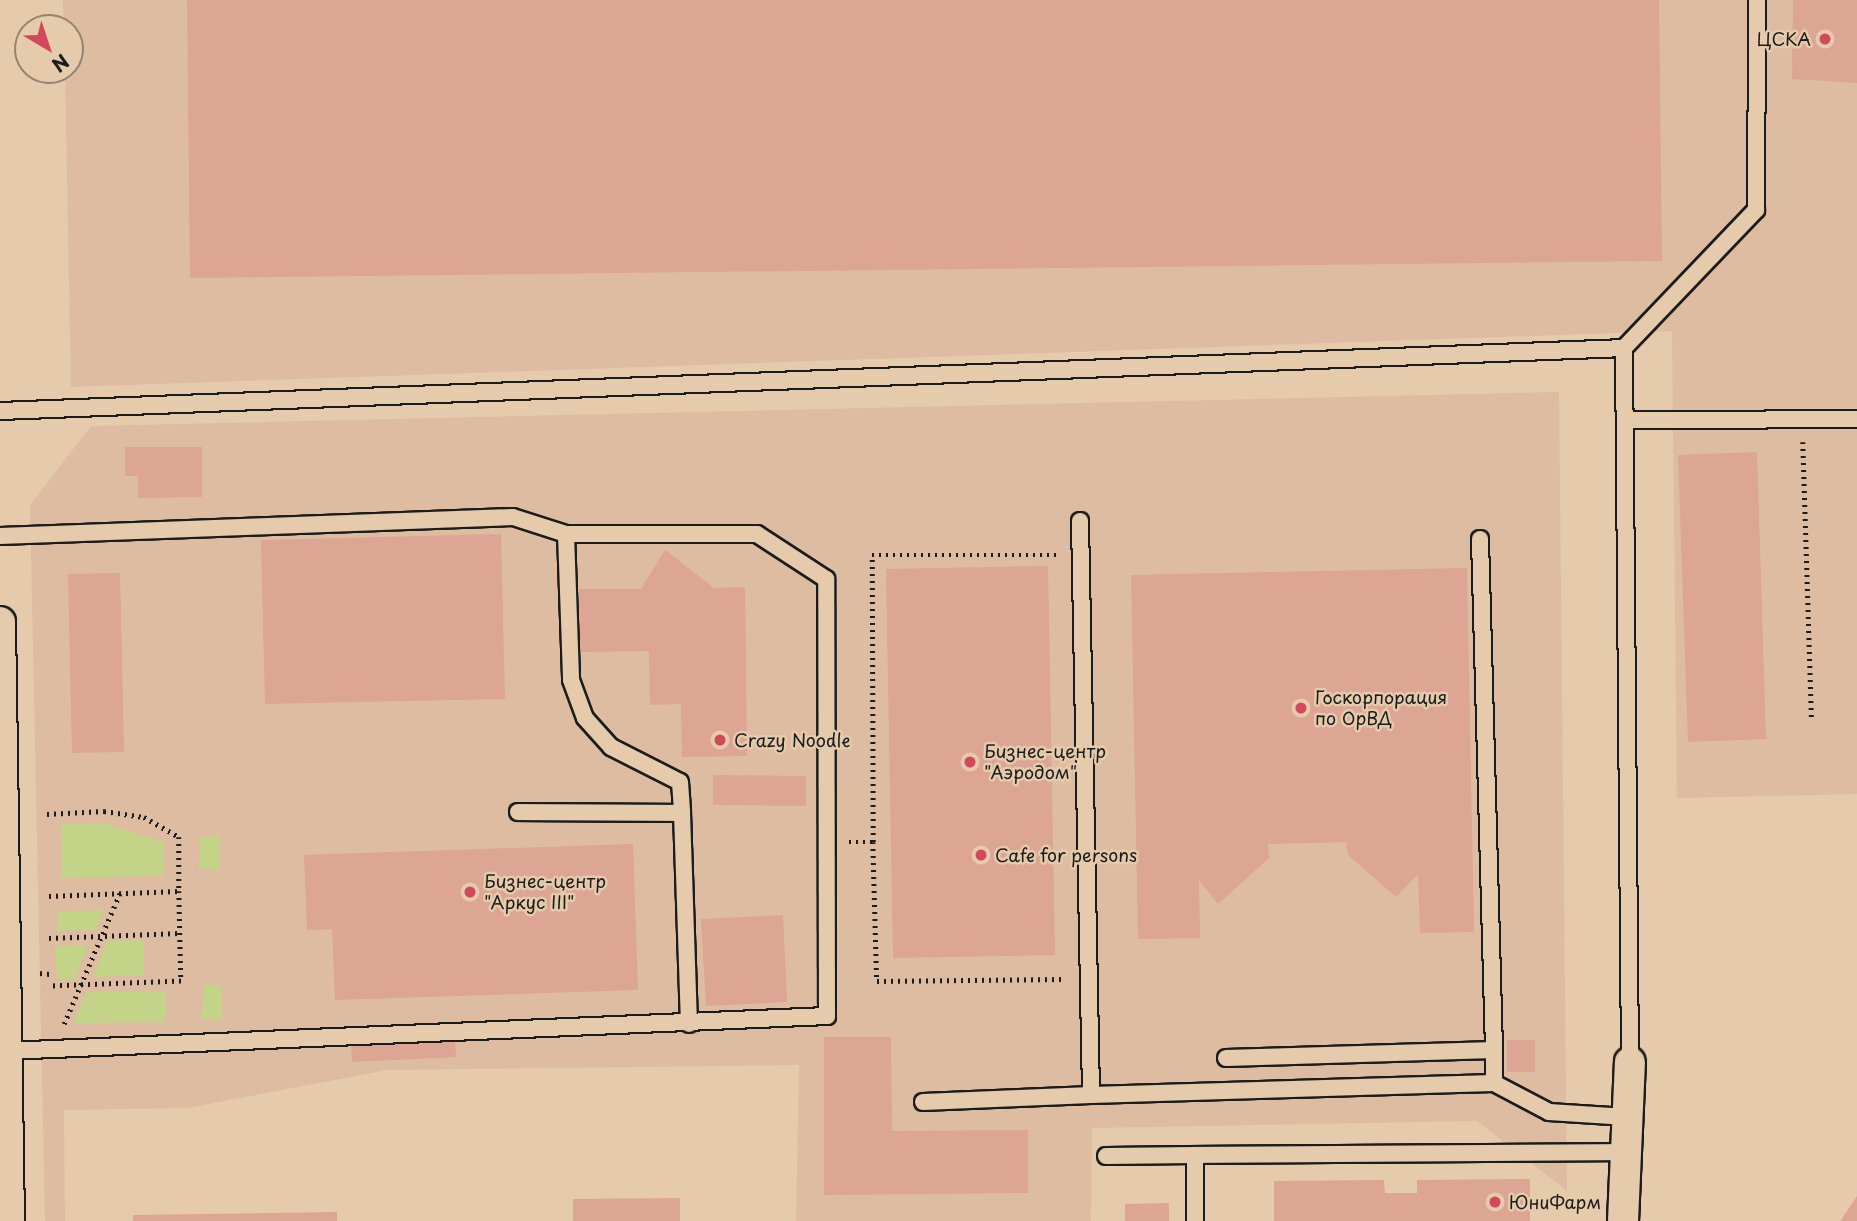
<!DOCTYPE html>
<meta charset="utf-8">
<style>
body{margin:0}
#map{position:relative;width:1857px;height:1221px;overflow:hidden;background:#e5caac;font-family:"Playpen Sans",sans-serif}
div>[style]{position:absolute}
.built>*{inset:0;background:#debca2}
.green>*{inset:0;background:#c3d388}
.building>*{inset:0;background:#dca594}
.path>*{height:4.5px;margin-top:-2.25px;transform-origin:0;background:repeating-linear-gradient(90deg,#1c1c1c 0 2px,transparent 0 7px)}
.roads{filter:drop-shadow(2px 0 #1c1c1c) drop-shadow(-2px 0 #1c1c1c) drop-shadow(0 2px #1c1c1c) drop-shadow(0 -2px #1c1c1c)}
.lane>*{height:16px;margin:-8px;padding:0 8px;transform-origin:8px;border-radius:8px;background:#e5caac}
.street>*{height:30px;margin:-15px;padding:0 15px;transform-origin:15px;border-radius:15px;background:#e5caac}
.dots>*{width:19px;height:19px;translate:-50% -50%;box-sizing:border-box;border:4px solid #e5caac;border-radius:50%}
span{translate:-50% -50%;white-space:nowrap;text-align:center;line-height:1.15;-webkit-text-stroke:5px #e5caac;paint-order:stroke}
.poi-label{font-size:18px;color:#1c1c1c}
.right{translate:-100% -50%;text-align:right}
.left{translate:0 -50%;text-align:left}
.north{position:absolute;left:14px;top:14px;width:70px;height:70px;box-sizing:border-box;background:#e5caac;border:2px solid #958472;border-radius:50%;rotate:141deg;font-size:19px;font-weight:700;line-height:28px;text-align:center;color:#1c1c1c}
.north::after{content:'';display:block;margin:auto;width:24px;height:32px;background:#d1495b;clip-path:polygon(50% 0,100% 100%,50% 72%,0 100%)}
</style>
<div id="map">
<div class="built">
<i style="clip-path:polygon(63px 0,1857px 0,1857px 794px,1677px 798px,1672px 331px,71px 387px,65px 70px,70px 70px,70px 28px,64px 28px)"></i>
<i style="clip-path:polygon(1559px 392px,1567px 1191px,1477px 1121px,1092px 1128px,1091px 1221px,796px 1221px,799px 1065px,388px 1070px,187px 1108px,64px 1110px,65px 1221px,45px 1221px,30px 505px,91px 426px)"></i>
</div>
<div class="green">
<i style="clip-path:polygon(102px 823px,164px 842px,164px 876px,62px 878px,61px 824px)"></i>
<i style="clip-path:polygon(219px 836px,219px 870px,199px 869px,200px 837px)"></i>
<i style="clip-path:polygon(104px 910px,96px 929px,58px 931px,57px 912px)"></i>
<i style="clip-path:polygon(143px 940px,144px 975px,93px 977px,107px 941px)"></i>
<i style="clip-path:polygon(88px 945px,75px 979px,57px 979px,55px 946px)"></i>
<i style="clip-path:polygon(203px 986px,222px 986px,222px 1019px,202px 1019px)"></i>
<i style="clip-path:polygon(166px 991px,166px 1022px,73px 1023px,86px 992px)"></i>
</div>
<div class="building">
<i style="clip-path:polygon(187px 0,1659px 0,1662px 261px,190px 278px)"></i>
<i style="clip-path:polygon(1793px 0,1857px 0,1857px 83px,1792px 79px)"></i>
<i style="clip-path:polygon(125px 447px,202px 447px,202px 497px,138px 498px,138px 476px,125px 476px)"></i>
<i style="clip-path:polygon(1757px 452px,1766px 739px,1688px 742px,1678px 455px)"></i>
<i style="clip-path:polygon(501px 534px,505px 699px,265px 704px,261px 540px)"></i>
<i style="clip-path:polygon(665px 550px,714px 588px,745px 587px,747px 756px,682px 757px,681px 704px,650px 705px,649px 651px,580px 652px,579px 589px,641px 589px)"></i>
<i style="clip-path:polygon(1048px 566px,1055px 955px,893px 958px,886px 569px)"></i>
<i style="clip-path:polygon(1467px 568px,1474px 932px,1420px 933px,1418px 874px,1396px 897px,1348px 855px,1346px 842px,1268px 844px,1269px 858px,1218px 904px,1199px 880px,1200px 938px,1138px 939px,1131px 575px)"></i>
<i style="clip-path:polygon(120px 573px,124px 752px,72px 753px,68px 574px)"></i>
<i style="clip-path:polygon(713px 775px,806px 776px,806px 806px,713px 805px)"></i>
<i style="clip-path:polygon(633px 844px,638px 990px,335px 1000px,332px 929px,307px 930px,304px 855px)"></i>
<i style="clip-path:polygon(783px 915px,787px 1002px,706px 1006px,701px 919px)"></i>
<i style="clip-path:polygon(824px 1037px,891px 1037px,892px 1131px,1028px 1130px,1028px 1193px,824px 1195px)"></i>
<i style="clip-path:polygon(455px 1038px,456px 1057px,352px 1062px,351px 1043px)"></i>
<i style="clip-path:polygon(1507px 1040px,1535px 1040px,1535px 1072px,1507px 1072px)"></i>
<i style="clip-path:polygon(1530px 1179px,1530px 1221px,1274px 1221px,1274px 1181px,1384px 1180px,1385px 1193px,1417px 1193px,1417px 1180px)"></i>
<i style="clip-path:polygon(1857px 1196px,1857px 1221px,1841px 1221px,1843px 1217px)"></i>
<i style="clip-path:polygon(680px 1198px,680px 1221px,573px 1221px,573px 1199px)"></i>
<i style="clip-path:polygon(1169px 1203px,1169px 1221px,1125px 1221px,1125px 1204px)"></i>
<i style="clip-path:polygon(337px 1212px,337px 1221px,133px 1221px,133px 1215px)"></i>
</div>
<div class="path">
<i style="left:1803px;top:442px;width:279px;rotate:88.2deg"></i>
<i style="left:47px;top:814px;width:57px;rotate:-3deg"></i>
<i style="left:104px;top:811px;width:40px;rotate:8.5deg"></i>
<i style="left:144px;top:817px;width:40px;rotate:29.7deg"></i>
<i style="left:179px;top:837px;width:54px;rotate:90deg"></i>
<i style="left:849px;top:842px;width:24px"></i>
<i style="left:873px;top:842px;width:287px;rotate:-90.2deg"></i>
<i style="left:872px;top:555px;width:188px"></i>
<i style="left:873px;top:842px;width:139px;rotate:88.4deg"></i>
<i style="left:877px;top:981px;width:189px;rotate:-0.6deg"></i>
<i style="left:49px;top:896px;width:130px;rotate:-2.2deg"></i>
<i style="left:179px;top:891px;width:90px;rotate:88.7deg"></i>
<i style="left:181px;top:981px;width:131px;rotate:177.8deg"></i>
<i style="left:49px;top:938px;width:131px;rotate:-2.2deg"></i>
<i style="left:40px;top:973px;width:10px;rotate:6deg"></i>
<i style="left:64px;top:1024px;width:142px;rotate:-66.9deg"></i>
</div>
<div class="roads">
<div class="lane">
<i style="left:1624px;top:348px;width:714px;rotate:89.52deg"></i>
<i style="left:0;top:411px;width:1625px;rotate:-2.22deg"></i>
<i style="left:1624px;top:348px;width:191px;rotate:-46.3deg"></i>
<i style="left:1756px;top:210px;width:210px;rotate:-89.7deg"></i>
<i style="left:1625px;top:420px;width:232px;rotate:-0.2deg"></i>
<i style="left:1080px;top:521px;width:574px;rotate:88.9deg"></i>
<i style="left:1091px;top:1095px;width:403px;rotate:-1.7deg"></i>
<i style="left:1494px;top:1083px;width:62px;rotate:27.8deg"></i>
<i style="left:1549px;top:1112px;width:78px;rotate:3.7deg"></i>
<i style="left:0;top:536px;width:513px;rotate:-2.12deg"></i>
<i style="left:513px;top:517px;width:56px;rotate:17.8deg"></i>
<i style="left:1480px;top:539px;width:511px;rotate:88.43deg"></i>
<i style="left:518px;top:812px;width:164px;rotate:0.3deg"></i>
<i style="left:682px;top:813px;width:211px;rotate:88.1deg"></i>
<i style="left:6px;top:1051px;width:822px;rotate:-2.44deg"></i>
<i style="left:827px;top:1016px;width:437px;rotate:-90.1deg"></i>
<i style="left:826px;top:579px;width:82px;rotate:-146.9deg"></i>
<i style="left:757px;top:534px;width:191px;rotate:180deg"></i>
<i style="left:566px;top:534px;width:146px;rotate:88deg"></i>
<i style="left:571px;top:680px;width:40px;rotate:69.8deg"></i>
<i style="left:585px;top:718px;width:39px;rotate:48deg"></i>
<i style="left:611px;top:747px;width:77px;rotate:26.9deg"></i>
<i style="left:680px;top:782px;width:31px;rotate:86deg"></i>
<i style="left:1226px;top:1058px;width:268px;rotate:-1.7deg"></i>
<i style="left:1494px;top:1050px;width:33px;rotate:90deg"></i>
<i style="left:923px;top:1102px;width:168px;rotate:-2.4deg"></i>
<i style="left:1106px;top:1156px;width:89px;rotate:-0.6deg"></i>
<i style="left:1195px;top:1221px;width:66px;rotate:-90deg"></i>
<i style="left:1195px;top:1155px;width:431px;rotate:-0.4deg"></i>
</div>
<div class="street">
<i style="left:0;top:622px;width:599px;rotate:89.14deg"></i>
<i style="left:1623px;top:1221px;width:159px;rotate:-87.5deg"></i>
</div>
</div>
<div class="dots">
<i style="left:1825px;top:39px;background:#d1495b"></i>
<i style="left:1301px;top:708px;background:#d1495b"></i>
<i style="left:720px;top:740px;background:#d1495b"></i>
<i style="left:970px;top:762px;background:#d1495b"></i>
<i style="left:981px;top:855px;background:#d1495b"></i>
<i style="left:470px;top:892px;background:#d1495b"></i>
<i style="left:1495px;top:1202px;background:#d1495b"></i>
</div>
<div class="poi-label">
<span class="right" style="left:1811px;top:39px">ЦСКА</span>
<span class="left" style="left:1315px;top:708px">Госкорпорация<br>по ОрВД</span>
<span class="left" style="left:734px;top:740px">Crazy Noodle</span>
<span class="left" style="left:984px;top:762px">Бизнес-центр<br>"Аэродом"</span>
<span class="left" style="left:995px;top:855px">Cafe for persons</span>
<span class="left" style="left:484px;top:892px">Бизнес-центр<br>"Аркус III"</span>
<span class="left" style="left:1509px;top:1202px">ЮниФарм</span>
</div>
<div class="north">N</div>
</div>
